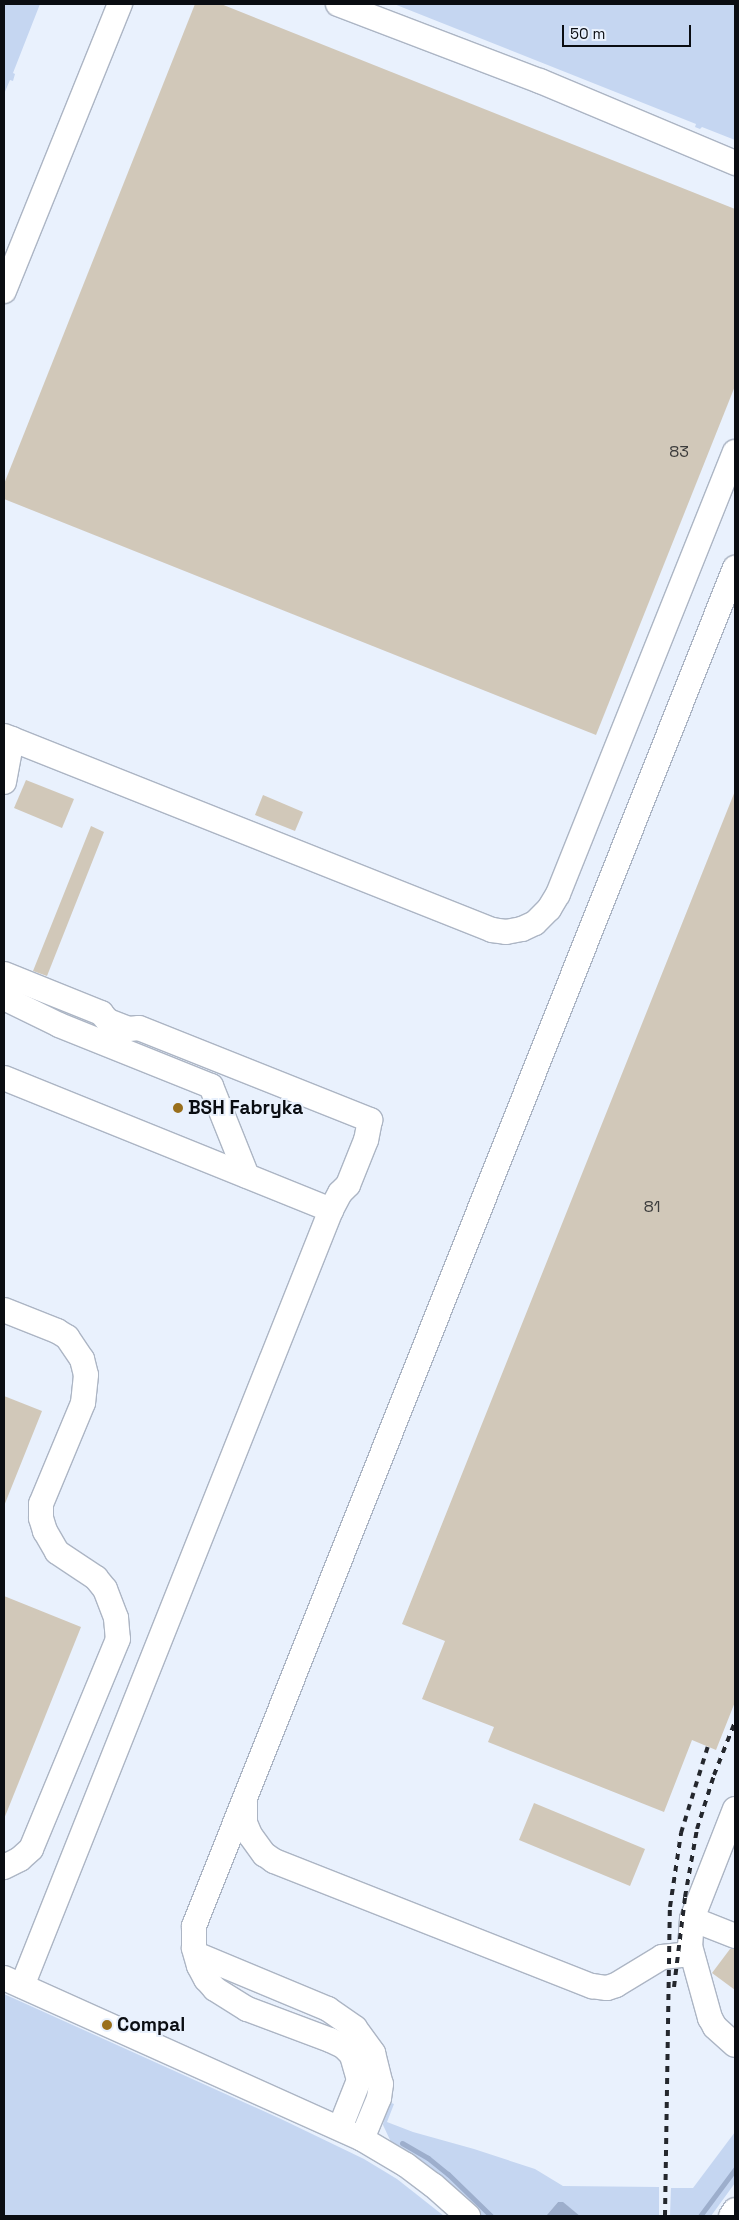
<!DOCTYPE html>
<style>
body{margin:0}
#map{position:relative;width:739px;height:2220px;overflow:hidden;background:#e9f1fd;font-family:"Space Grotesk",sans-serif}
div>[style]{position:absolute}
.green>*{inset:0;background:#c5d6f1}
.water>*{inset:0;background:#9daecc}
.stream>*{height:5px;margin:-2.5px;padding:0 2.5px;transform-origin:2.5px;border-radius:2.5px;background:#9daecc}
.building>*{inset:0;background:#d1c8b9}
.roads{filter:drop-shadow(1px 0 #acb5c4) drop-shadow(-1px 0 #acb5c4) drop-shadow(0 1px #acb5c4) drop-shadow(0 -1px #acb5c4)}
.minor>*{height:24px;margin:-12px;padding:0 12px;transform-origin:12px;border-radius:12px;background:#fff}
.rail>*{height:4px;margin-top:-2px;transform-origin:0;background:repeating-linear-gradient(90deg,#24272d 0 6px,transparent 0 12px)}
.dots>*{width:14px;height:14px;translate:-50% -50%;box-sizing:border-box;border:2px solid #e9f1fd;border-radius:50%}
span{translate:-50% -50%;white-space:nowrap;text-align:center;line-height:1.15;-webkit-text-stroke:4px #e9f1fd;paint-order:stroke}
.number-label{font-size:16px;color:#3c3c3c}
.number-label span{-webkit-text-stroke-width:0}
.poi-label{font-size:19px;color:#0a0d12;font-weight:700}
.left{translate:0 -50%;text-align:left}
.frame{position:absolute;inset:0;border:5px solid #0a0d12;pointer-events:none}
.scale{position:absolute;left:562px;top:25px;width:129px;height:22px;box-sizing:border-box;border:2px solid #0a0d12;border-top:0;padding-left:6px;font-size:15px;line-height:18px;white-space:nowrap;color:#0a0d12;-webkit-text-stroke:4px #e9f1fd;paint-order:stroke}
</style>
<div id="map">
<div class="green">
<i style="clip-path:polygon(4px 4px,40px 4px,13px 73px,15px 74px,13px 81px,10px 80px,4px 94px)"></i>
<i style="clip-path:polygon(394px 4px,735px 4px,735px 140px,702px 127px,700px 129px,695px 127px,696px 124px)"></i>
<i style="clip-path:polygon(4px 1994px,281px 2119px,364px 2159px,397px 2179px,444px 2216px,4px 2216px)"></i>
<i style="clip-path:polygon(386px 2101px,394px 2104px,387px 2122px,413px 2132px,474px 2149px,535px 2169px,563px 2186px,659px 2187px,659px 2216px,580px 2216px,563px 2203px,558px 2202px,546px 2216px,482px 2216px,464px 2199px,391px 2142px,383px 2125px)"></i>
<i style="clip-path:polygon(735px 2132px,735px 2183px,711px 2216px,670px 2216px,671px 2188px,693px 2188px)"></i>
</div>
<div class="water">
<i style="clip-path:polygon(558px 2202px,563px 2202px,580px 2216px,546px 2216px)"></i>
</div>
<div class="stream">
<i style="left:402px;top:2143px;width:30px;rotate:30deg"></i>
<i style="left:428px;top:2158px;width:26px;rotate:39deg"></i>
<i style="left:448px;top:2174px;width:60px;rotate:44.3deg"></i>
<i style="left:700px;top:2216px;width:59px;rotate:-53.3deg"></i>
</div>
<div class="building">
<i style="clip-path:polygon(195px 4px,221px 4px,735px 209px,735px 386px,596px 735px,4px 499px,4px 484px)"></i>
<i style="clip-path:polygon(26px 780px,74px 799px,62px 828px,14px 808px)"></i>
<i style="clip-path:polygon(735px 791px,735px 1702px,716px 1750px,692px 1740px,664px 1812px,488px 1742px,494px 1727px,422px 1699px,445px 1641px,402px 1624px)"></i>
<i style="clip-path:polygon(263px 795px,303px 812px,295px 831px,255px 815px)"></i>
<i style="clip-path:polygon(91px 826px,104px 832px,47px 976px,33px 971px)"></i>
<i style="clip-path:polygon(4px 1396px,42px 1411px,4px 1506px)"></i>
<i style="clip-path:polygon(4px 1596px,81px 1627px,4px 1819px)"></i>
<i style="clip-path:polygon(534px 1803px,645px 1849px,630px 1886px,519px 1840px)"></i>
<i style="clip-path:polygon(730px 1949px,735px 1949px,735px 1990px,712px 1973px)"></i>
</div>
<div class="roads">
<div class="minor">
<i style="left:338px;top:4px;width:216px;rotate:20.9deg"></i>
<i style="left:540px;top:81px;width:212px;rotate:22.8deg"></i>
<i style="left:4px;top:291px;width:310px;rotate:-68deg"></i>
<i style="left:4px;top:736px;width:525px;rotate:21.68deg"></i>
<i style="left:492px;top:930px;width:14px;rotate:8deg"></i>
<i style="left:506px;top:932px;width:16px;rotate:-11deg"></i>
<i style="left:522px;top:929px;width:14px;rotate:-25deg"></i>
<i style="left:535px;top:923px;width:20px;rotate:-45deg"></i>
<i style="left:549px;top:909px;width:17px;rotate:-59deg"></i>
<i style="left:558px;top:894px;width:476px;rotate:-68.2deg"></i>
<i style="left:4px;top:782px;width:44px;rotate:-79.5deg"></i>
<i style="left:4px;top:974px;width:105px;rotate:21.9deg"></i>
<i style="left:101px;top:1013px;width:11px;rotate:49deg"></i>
<i style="left:108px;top:1021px;width:22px;rotate:21deg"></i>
<i style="left:129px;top:1029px;width:10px;rotate:-6deg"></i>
<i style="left:139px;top:1028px;width:249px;rotate:21.7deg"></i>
<i style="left:370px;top:1120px;width:20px;rotate:101deg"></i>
<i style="left:366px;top:1140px;width:48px;rotate:111.8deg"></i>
<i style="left:348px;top:1185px;width:11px;rotate:135deg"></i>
<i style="left:340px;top:1193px;width:19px;rotate:118deg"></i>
<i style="left:4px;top:998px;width:61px;rotate:26.1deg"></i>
<i style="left:59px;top:1025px;width:164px;rotate:21.9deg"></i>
<i style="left:211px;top:1086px;width:97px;rotate:68.2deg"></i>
<i style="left:4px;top:1078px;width:353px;rotate:22deg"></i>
<i style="left:331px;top:1210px;width:835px;rotate:111.71deg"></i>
<i style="left:4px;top:1310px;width:57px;rotate:21.6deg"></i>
<i style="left:57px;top:1331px;width:12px;rotate:31deg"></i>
<i style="left:67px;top:1337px;width:27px;rotate:56deg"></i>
<i style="left:82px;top:1359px;width:16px;rotate:76deg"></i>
<i style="left:86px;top:1375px;width:28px;rotate:96deg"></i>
<i style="left:83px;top:1403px;width:109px;rotate:112.6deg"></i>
<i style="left:41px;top:1504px;width:14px;rotate:90deg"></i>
<i style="left:41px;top:1518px;width:14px;rotate:73deg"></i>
<i style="left:45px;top:1531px;width:24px;rotate:60deg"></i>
<i style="left:57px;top:1552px;width:47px;rotate:33.7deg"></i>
<i style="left:96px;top:1578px;width:14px;rotate:51deg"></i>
<i style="left:105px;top:1589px;width:31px;rotate:69deg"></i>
<i style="left:116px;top:1618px;width:21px;rotate:85deg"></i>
<i style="left:118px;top:1639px;width:227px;rotate:112.5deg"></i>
<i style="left:31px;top:1849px;width:15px;rotate:138deg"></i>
<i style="left:20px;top:1859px;width:18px;rotate:153deg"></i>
<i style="left:245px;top:1803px;width:20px;rotate:90deg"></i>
<i style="left:245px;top:1823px;width:13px;rotate:67deg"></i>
<i style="left:250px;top:1835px;width:24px;rotate:54deg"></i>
<i style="left:264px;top:1854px;width:12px;rotate:35deg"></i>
<i style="left:274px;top:1861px;width:342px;rotate:21.5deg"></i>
<i style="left:592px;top:1986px;width:15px;rotate:8deg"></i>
<i style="left:607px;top:1988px;width:9px;rotate:-18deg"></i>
<i style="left:616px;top:1985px;width:54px;rotate:-31.3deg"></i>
<i style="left:662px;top:1957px;width:29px;rotate:-6deg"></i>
<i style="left:735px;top:1809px;width:118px;rotate:111.4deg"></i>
<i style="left:692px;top:1919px;width:27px;rotate:94deg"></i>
<i style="left:690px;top:1946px;width:75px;rotate:74.5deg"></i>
<i style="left:710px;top:2018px;width:10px;rotate:61deg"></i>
<i style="left:715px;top:2027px;width:27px;rotate:42deg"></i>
<i style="left:692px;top:1919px;width:46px;rotate:21.6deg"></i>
<i style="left:196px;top:1954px;width:143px;rotate:22.6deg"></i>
<i style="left:328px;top:2009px;width:33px;rotate:35deg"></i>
<i style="left:355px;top:2028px;width:31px;rotate:54deg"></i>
<i style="left:373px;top:2053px;width:32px;rotate:76deg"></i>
<i style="left:381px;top:2084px;width:14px;rotate:98deg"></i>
<i style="left:379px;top:2098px;width:44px;rotate:112.5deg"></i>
<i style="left:4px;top:1978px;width:393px;rotate:24.2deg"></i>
<i style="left:362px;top:2139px;width:51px;rotate:30.6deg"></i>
<i style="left:406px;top:2165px;width:34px;rotate:37deg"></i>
<i style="left:433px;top:2185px;width:47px;rotate:41.5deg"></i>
<i style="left:340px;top:2128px;width:52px;rotate:-68.4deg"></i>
<i style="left:359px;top:2080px;width:26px;rotate:-106deg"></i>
<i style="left:352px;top:2055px;width:13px;rotate:-135deg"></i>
<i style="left:343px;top:2046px;width:14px;rotate:-155deg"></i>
<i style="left:330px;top:2040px;width:89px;rotate:-159.5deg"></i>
<i style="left:247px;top:2009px;width:38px;rotate:-148deg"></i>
<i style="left:215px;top:1989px;width:13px;rotate:-132deg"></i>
<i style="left:206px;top:1979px;width:15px;rotate:-118deg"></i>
<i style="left:199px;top:1966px;width:19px;rotate:-106deg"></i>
<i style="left:194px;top:1948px;width:22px;rotate:-90deg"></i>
<i style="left:194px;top:1926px;width:1462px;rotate:-68.28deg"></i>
<i style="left:731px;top:2216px;width:7px;rotate:-56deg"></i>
</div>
</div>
<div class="rail">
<i style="left:674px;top:1987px;width:91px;rotate:-83deg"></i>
<i style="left:685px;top:1897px;width:69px;rotate:-80deg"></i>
<i style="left:697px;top:1829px;width:57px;rotate:-72.5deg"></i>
<i style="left:714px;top:1775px;width:57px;rotate:-68.4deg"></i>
<i style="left:665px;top:2216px;width:309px;rotate:-89.1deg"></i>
<i style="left:670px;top:1907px;width:75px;rotate:-81.5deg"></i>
<i style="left:681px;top:1833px;width:91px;rotate:-72.8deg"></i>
</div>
<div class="dots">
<i style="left:178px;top:1108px;background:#996f1c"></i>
<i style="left:107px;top:2025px;background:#996f1c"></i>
</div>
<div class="number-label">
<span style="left:679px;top:452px">83</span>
<span style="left:652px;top:1207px">81</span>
</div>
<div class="poi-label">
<span class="left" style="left:188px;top:1108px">BSH Fabryka</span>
<span class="left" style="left:117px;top:2025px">Compal</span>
</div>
<div class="frame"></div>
<div class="scale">50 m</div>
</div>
